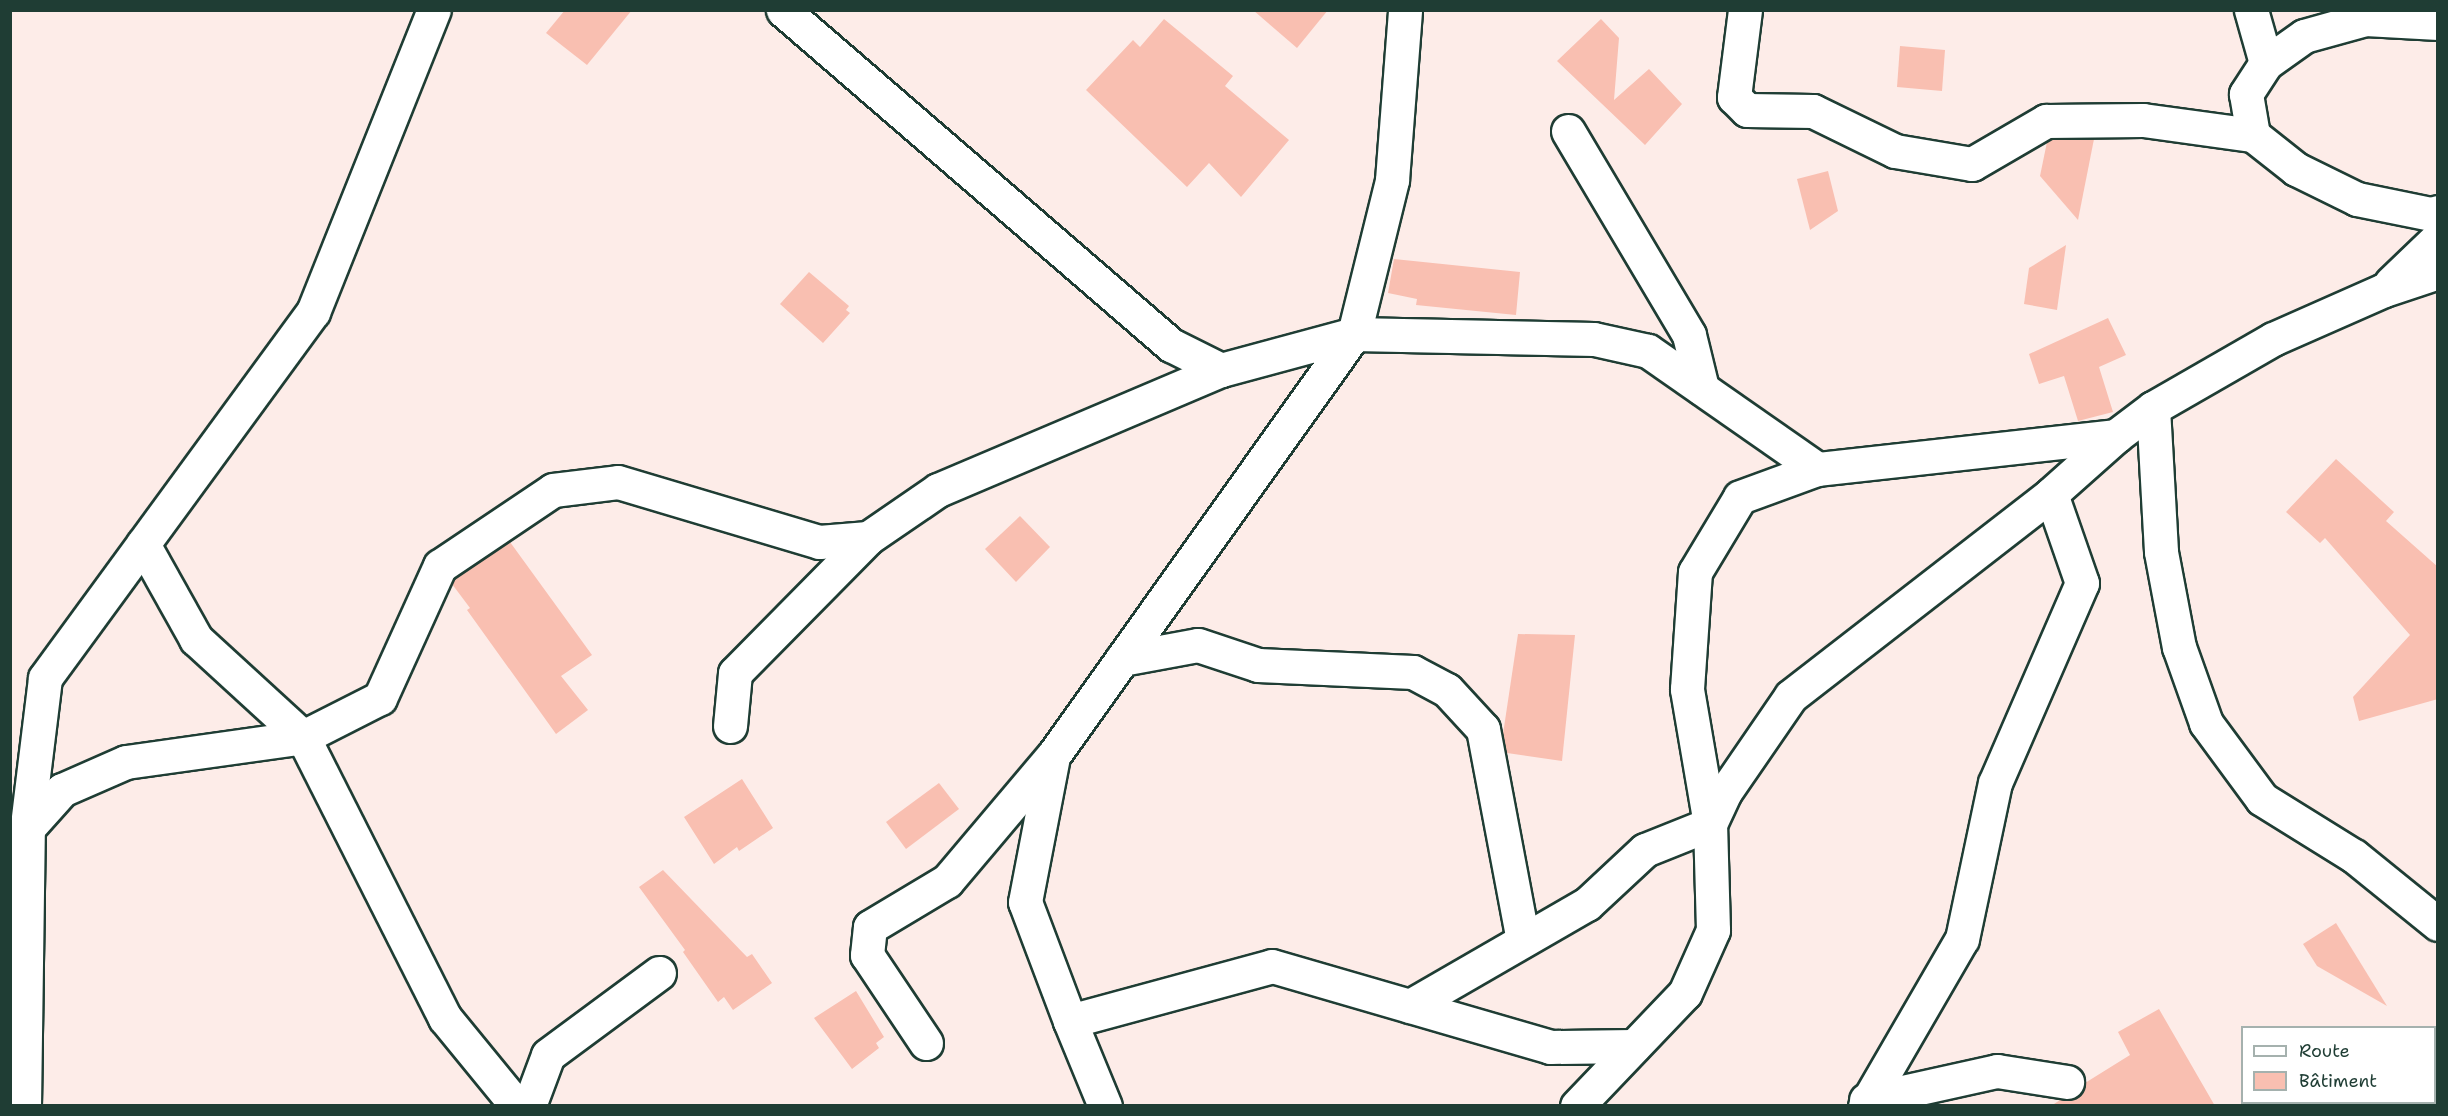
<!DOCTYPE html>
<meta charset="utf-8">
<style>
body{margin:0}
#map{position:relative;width:2448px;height:1116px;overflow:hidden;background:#fdece8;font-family:"Shantell Sans",sans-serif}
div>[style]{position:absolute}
.building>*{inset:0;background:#f9bfb1}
.roads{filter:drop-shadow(2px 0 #1f3d34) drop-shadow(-2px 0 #1f3d34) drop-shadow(0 2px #1f3d34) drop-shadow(0 -2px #1f3d34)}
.minor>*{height:33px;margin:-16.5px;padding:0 16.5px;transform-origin:16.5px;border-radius:16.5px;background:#fff}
span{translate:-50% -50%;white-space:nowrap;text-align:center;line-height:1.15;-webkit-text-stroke:4.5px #fff;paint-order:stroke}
.frame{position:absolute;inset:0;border:12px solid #1f3d34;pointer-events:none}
.legend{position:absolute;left:2241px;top:1026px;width:195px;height:78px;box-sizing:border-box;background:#fff;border:2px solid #a5b1ae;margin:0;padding:8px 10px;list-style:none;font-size:18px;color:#1f3d34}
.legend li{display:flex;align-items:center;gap:12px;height:30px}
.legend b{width:30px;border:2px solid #a5b1ae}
</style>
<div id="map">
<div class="building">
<i style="clip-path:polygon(565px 10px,632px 10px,587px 65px,546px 33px)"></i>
<i style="clip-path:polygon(1253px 10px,1328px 10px,1297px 48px)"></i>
<i style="clip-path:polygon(1164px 19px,1233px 76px,1225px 86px,1289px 140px,1241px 197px,1209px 163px,1187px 187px,1086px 90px,1133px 40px,1140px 47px)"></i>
<i style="clip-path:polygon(1601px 19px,1619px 38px,1614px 100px,1649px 69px,1682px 104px,1645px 145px,1557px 61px)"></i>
<i style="clip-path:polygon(1900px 46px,1945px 50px,1942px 91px,1897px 87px)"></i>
<i style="clip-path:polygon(2094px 139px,2078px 220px,2040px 176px,2047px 142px,2051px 140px)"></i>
<i style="clip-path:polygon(1828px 171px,1838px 211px,1810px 230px,1797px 179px)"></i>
<i style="clip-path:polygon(2066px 245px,2057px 310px,2024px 304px,2029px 268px)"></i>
<i style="clip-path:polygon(1394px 259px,1520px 272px,1516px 315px,1416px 305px,1417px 299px,1388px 293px)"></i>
<i style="clip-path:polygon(809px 272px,849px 306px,846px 310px,850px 313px,823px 343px,780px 304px)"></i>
<i style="clip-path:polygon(2108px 318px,2126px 355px,2099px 367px,2113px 412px,2078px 421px,2064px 376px,2039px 384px,2029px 354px)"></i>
<i style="clip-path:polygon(2336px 459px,2394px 512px,2386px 521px,2438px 567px,2438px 699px,2359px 721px,2353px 697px,2410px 635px,2325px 538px,2320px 543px,2286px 512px)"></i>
<i style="clip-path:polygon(1020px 516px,1050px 547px,1016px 582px,985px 549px)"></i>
<i style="clip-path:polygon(510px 542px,592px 655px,561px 676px,588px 710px,556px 734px,467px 610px,470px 608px,452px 584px,455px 579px)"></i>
<i style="clip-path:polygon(1518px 634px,1575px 635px,1562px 761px,1507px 753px,1503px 734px)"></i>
<i style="clip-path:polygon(742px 779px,773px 828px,739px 851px,737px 847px,714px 864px,684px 817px)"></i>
<i style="clip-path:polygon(939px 783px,959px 809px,906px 849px,886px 822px)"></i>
<i style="clip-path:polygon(663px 870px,747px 957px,752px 954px,772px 983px,733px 1010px,724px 997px,718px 1002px,683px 952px,685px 950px,639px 887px)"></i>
<i style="clip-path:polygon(2336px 923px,2387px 1006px,2317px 966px,2303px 944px)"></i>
<i style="clip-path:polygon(856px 991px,884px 1037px,876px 1043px,879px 1048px,852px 1069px,814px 1018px)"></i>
<i style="clip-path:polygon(2159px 1009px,2215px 1106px,2051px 1106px,2060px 1100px,2074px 1099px,2082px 1093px,2085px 1083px,2130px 1055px,2118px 1032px)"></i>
</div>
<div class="roads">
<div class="minor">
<i style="left:783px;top:10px;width:513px;rotate:40.81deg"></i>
<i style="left:1171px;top:345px;width:56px;rotate:26.6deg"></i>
<i style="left:1221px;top:370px;width:138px;rotate:-15.1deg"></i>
<i style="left:1354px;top:334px;width:240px;rotate:1.2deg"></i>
<i style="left:1594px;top:339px;width:55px;rotate:12.5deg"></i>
<i style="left:1648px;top:351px;width:206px;rotate:34.9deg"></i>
<i style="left:1817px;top:469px;width:301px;rotate:-6.3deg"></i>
<i style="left:1745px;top:10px;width:88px;rotate:97.2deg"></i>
<i style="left:1734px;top:97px;width:18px;rotate:45deg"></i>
<i style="left:1747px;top:110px;width:66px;rotate:0.9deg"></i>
<i style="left:1813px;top:111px;width:91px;rotate:26deg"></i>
<i style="left:1895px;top:151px;width:78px;rotate:9.6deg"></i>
<i style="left:1972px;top:164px;width:86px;rotate:-30.2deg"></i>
<i style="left:2046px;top:121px;width:97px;rotate:-0.6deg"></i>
<i style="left:2143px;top:120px;width:111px;rotate:7.8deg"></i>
<i style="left:2251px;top:10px;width:55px;rotate:74.2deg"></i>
<i style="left:2438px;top:23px;width:73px;rotate:-176.9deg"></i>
<i style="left:2365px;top:19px;width:63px;rotate:164.4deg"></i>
<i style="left:2304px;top:36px;width:47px;rotate:144.6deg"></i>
<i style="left:2266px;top:63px;width:37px;rotate:123deg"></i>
<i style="left:2246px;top:94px;width:42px;rotate:80.3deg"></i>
<i style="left:2253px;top:135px;width:55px;rotate:38.3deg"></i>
<i style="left:2296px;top:169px;width:68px;rotate:26.2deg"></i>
<i style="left:2357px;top:199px;width:76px;rotate:11.5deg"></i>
<i style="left:2431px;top:214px;width:7px;rotate:-16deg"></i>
<i style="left:1568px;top:131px;width:237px;rotate:59.3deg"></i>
<i style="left:1689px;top:335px;width:55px;rotate:76.2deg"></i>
<i style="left:2391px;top:283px;width:65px;rotate:-43.8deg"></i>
<i style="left:2153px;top:408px;width:144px;rotate:86.8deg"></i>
<i style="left:2161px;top:552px;width:97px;rotate:79.3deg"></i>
<i style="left:2179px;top:647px;width:81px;rotate:70.4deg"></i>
<i style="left:2206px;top:723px;width:94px;rotate:53.6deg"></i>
<i style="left:2262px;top:799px;width:108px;rotate:31.8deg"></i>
<i style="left:2354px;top:856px;width:108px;rotate:39deg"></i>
<i style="left:143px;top:544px;width:109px;rotate:60.8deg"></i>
<i style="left:196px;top:639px;width:145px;rotate:42.5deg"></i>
<i style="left:303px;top:737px;width:315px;rotate:63.2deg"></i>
<i style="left:445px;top:1018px;width:114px;rotate:50.7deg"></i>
<i style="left:1122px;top:659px;width:77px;rotate:-10.4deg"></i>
<i style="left:1198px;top:645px;width:63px;rotate:18.4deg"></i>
<i style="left:1258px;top:665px;width:155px;rotate:2.6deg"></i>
<i style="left:1413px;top:672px;width:38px;rotate:28deg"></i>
<i style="left:1447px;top:690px;width:53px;rotate:47.3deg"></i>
<i style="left:1483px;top:729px;width:215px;rotate:79.3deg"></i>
<i style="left:730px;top:726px;width:53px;rotate:-84.6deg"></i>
<i style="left:735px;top:673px;width:190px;rotate:-45.4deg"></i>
<i style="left:26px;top:833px;width:156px;rotate:-83deg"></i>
<i style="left:45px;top:678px;width:454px;rotate:-53.8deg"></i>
<i style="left:313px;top:312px;width:325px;rotate:-68.2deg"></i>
<i style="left:1410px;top:1006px;width:204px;rotate:-30deg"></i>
<i style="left:1587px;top:904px;width:79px;rotate:-43deg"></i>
<i style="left:1645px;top:850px;width:70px;rotate:-21.8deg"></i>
<i style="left:1710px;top:824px;width:137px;rotate:-99.7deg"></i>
<i style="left:1687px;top:689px;width:117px;rotate:-86.1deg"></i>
<i style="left:1695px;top:572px;width:87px;rotate:-59deg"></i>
<i style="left:1740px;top:497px;width:82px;rotate:-20deg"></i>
<i style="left:1070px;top:1021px;width:209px;rotate:-15.2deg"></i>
<i style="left:1272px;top:966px;width:290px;rotate:16.2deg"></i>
<i style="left:1550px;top:1047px;width:84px;rotate:-0.7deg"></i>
<i style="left:926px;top:1043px;width:106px;rotate:-123.8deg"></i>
<i style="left:867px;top:955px;width:28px;rotate:-84deg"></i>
<i style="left:870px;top:927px;width:90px;rotate:-30.9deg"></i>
<i style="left:947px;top:881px;width:161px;rotate:-49.8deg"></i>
<i style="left:1866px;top:1100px;width:134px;rotate:-12.5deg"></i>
<i style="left:1997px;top:1071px;width:71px;rotate:8.9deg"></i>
<i style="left:24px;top:1106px;width:278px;rotate:-89.2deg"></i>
<i style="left:28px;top:828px;width:51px;rotate:-48.2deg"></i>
<i style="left:62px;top:790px;width:70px;rotate:-23.6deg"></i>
<i style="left:126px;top:762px;width:179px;rotate:-8deg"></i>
<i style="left:303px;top:737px;width:86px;rotate:-26.9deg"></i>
<i style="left:380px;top:698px;width:145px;rotate:-65.6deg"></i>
<i style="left:440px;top:566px;width:136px;rotate:-33.9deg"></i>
<i style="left:553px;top:490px;width:65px;rotate:-7deg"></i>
<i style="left:618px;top:482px;width:210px;rotate:16.6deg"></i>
<i style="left:819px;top:542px;width:49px;rotate:-4.7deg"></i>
<i style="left:868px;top:538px;width:85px;rotate:-34.4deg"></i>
<i style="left:938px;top:490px;width:307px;rotate:-23deg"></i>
<i style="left:529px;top:1106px;width:54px;rotate:-69.6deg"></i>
<i style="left:548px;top:1055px;width:138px;rotate:-36.5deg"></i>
<i style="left:1105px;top:1106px;width:92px;rotate:-112.4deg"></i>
<i style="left:1070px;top:1021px;width:127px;rotate:-110.7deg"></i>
<i style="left:1025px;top:902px;width:149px;rotate:-79.1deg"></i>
<i style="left:1053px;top:756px;width:518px;rotate:-54.5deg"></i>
<i style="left:1354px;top:334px;width:159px;rotate:-76.1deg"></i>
<i style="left:1392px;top:180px;width:170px;rotate:-85.6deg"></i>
<i style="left:1577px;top:1106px;width:156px;rotate:-46.3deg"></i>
<i style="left:1685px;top:993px;width:69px;rotate:-66deg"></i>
<i style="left:1713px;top:930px;width:106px;rotate:-91.6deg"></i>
<i style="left:1710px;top:824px;width:35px;rotate:-65deg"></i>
<i style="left:1725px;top:792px;width:116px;rotate:-55.5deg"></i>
<i style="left:1791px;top:696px;width:329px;rotate:-37.8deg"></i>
<i style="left:2051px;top:494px;width:87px;rotate:-41.7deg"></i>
<i style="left:2116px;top:436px;width:46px;rotate:-37.1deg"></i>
<i style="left:2153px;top:408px;width:138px;rotate:-29.9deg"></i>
<i style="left:2273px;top:339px;width:121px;rotate:-23.8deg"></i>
<i style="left:2384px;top:290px;width:57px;rotate:-18.4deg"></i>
<i style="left:1865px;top:1106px;width:193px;rotate:-59.9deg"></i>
<i style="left:1962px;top:939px;width:159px;rotate:-78.1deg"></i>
<i style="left:1995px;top:783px;width:218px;rotate:-66.5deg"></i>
<i style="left:2082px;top:583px;width:94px;rotate:-109.2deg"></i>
<i style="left:2420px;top:1106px;width:9px;rotate:-27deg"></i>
</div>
</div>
<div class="frame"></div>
<ul class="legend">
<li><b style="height:8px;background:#fff"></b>Route</li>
<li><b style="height:16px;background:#f9bfb1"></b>Bâtiment</li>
</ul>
</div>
